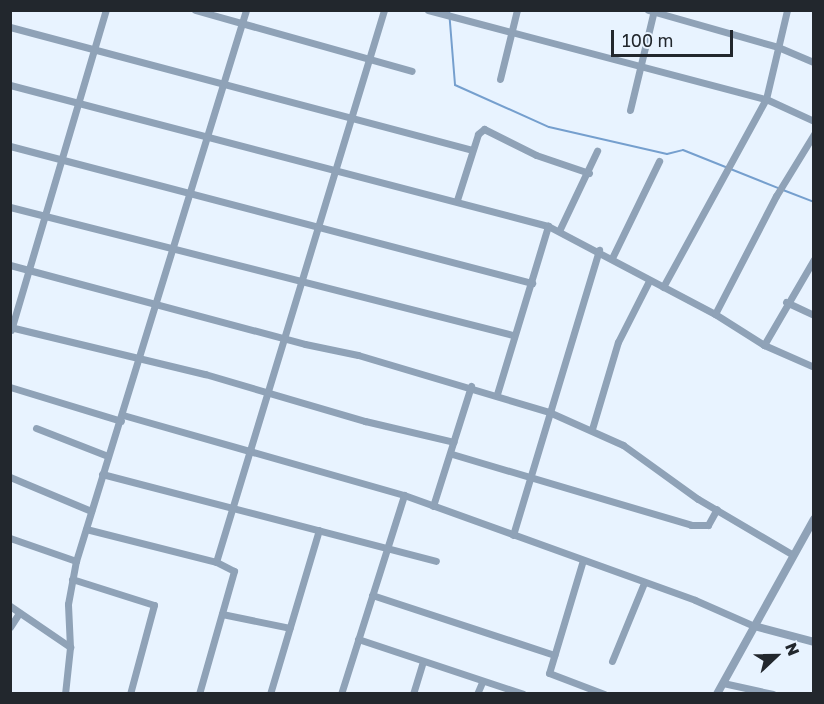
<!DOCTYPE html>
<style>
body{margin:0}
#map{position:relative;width:824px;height:704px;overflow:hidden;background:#e8f3ff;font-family:"Golos Text",sans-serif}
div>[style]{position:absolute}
.stream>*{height:2px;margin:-1px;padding:0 1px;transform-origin:1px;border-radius:1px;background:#759fce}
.minor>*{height:7px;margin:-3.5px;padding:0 3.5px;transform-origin:3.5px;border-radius:3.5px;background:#8fa2b7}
.tertiary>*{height:8px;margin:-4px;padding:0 4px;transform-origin:4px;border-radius:4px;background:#8fa2b7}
span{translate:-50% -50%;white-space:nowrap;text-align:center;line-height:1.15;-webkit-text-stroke:5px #e8f3ff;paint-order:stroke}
.frame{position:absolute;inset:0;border:12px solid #22272d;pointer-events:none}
.north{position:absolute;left:746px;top:626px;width:60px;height:60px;-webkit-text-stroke:4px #e8f3ff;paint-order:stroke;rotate:68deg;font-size:16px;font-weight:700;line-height:24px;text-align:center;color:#22272d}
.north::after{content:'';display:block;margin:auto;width:21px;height:27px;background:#22272d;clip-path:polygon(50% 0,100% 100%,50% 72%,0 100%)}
.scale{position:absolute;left:611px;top:30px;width:122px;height:27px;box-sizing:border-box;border:3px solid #22272d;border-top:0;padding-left:8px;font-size:18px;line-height:21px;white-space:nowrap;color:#22272d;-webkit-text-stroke:4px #e8f3ff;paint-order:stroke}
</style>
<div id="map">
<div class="stream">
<i style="left:449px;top:10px;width:75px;rotate:85.4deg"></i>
<i style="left:455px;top:85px;width:103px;rotate:24.1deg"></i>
<i style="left:549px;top:127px;width:121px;rotate:12.9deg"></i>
<i style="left:667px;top:154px;width:16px;rotate:-14deg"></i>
<i style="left:683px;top:150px;width:102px;rotate:21.8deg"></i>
<i style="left:783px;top:190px;width:33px;rotate:21deg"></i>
</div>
<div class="minor">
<i style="left:195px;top:10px;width:225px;rotate:15.7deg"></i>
<i style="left:428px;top:10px;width:350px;rotate:14.8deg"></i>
<i style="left:766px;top:99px;width:53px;rotate:24.6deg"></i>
<i style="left:648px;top:10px;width:135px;rotate:15.9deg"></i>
<i style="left:778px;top:47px;width:39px;rotate:23deg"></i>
<i style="left:10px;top:27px;width:478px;rotate:14.9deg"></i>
<i style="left:500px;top:79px;width:71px;rotate:-76.2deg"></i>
<i style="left:10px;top:85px;width:556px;rotate:14.69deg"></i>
<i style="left:548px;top:226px;width:189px;rotate:27.8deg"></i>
<i style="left:715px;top:314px;width:58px;rotate:32.3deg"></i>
<i style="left:764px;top:345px;width:55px;rotate:23.7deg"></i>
<i style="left:630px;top:110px;width:103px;rotate:-76.5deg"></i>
<i style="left:10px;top:146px;width:540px;rotate:14.71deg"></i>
<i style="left:457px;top:200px;width:69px;rotate:-72.3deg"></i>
<i style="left:478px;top:134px;width:8px;rotate:-40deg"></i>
<i style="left:484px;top:129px;width:58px;rotate:26.6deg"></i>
<i style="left:536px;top:155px;width:56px;rotate:18.8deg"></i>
<i style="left:10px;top:207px;width:519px;rotate:14.28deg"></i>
<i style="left:559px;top:231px;width:89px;rotate:-64.6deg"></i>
<i style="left:612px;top:258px;width:108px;rotate:-64.1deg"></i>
<i style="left:10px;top:265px;width:305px;rotate:15deg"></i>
<i style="left:305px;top:344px;width:54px;rotate:11.7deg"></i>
<i style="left:358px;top:355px;width:199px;rotate:16.6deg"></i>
<i style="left:549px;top:412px;width:81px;rotate:24deg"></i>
<i style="left:623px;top:445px;width:92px;rotate:35.8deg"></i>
<i style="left:698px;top:499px;width:110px;rotate:30.5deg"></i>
<i style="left:663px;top:287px;width:214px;rotate:-61.3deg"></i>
<i style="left:766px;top:99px;width:91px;rotate:-76.7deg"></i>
<i style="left:786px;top:302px;width:31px;rotate:25deg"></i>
<i style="left:715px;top:314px;width:133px;rotate:-62.7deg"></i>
<i style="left:776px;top:196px;width:73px;rotate:-58.5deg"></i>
<i style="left:10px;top:327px;width:201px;rotate:13.6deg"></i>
<i style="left:205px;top:374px;width:167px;rotate:16.4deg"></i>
<i style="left:365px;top:421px;width:91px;rotate:13.3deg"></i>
<i style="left:11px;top:330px;width:334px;rotate:-73.5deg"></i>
<i style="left:764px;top:345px;width:99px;rotate:-59.8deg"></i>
<i style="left:10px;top:387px;width:116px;rotate:17deg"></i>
<i style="left:497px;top:394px;width:176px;rotate:-73.1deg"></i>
<i style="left:123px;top:415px;width:292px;rotate:15.9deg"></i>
<i style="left:404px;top:495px;width:309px;rotate:19.8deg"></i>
<i style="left:695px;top:600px;width:64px;rotate:23.8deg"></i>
<i style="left:36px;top:428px;width:77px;rotate:21.3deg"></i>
<i style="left:592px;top:429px;width:91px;rotate:-73.4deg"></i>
<i style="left:618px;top:342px;width:68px;rotate:-63.1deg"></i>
<i style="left:452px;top:454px;width:249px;rotate:16.5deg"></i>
<i style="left:691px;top:525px;width:17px"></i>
<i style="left:708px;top:525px;width:18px;rotate:-61deg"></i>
<i style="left:102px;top:474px;width:345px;rotate:14.6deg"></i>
<i style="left:10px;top:477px;width:88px;rotate:22.8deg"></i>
<i style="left:433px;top:506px;width:126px;rotate:-72.4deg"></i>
<i style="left:86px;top:529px;width:134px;rotate:14.2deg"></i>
<i style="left:513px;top:535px;width:298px;rotate:-73.2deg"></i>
<i style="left:10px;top:538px;width:70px;rotate:19.2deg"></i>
<i style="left:583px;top:560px;width:118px;rotate:106.7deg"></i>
<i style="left:549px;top:673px;width:59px;rotate:20.9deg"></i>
<i style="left:72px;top:579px;width:86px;rotate:17.6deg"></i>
<i style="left:154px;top:605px;width:92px;rotate:105.1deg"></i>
<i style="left:372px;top:595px;width:192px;rotate:18.2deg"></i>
<i style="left:10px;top:606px;width:73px;rotate:34.3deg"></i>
<i style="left:222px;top:614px;width:69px;rotate:11.6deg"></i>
<i style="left:10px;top:627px;width:17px;rotate:-57deg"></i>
<i style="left:358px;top:639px;width:174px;rotate:18.4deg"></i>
<i style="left:612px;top:661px;width:84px;rotate:-67.7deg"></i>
<i style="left:723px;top:683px;width:51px;rotate:12.4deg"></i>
<i style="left:65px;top:694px;width:47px;rotate:-83.9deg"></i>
<i style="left:70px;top:647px;width:43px;rotate:-92.7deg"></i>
<i style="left:68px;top:604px;width:44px;rotate:-79.5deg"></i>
<i style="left:76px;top:561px;width:577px;rotate:-72.85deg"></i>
<i style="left:199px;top:694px;width:128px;rotate:-74.1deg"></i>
<i style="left:234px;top:571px;width:20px;rotate:-153deg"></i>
<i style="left:216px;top:562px;width:577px;rotate:-73.07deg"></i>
<i style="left:270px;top:694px;width:171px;rotate:-73.4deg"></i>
<i style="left:341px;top:694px;width:209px;rotate:-72.4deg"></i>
<i style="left:413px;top:694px;width:34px;rotate:-73deg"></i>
<i style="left:477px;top:694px;width:13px;rotate:-67deg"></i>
</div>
<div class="tertiary">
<i style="left:754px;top:626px;width:62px;rotate:14.9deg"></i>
<i style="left:717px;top:694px;width:200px;rotate:-61deg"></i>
</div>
<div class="frame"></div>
<div class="north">N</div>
<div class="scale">100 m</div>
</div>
